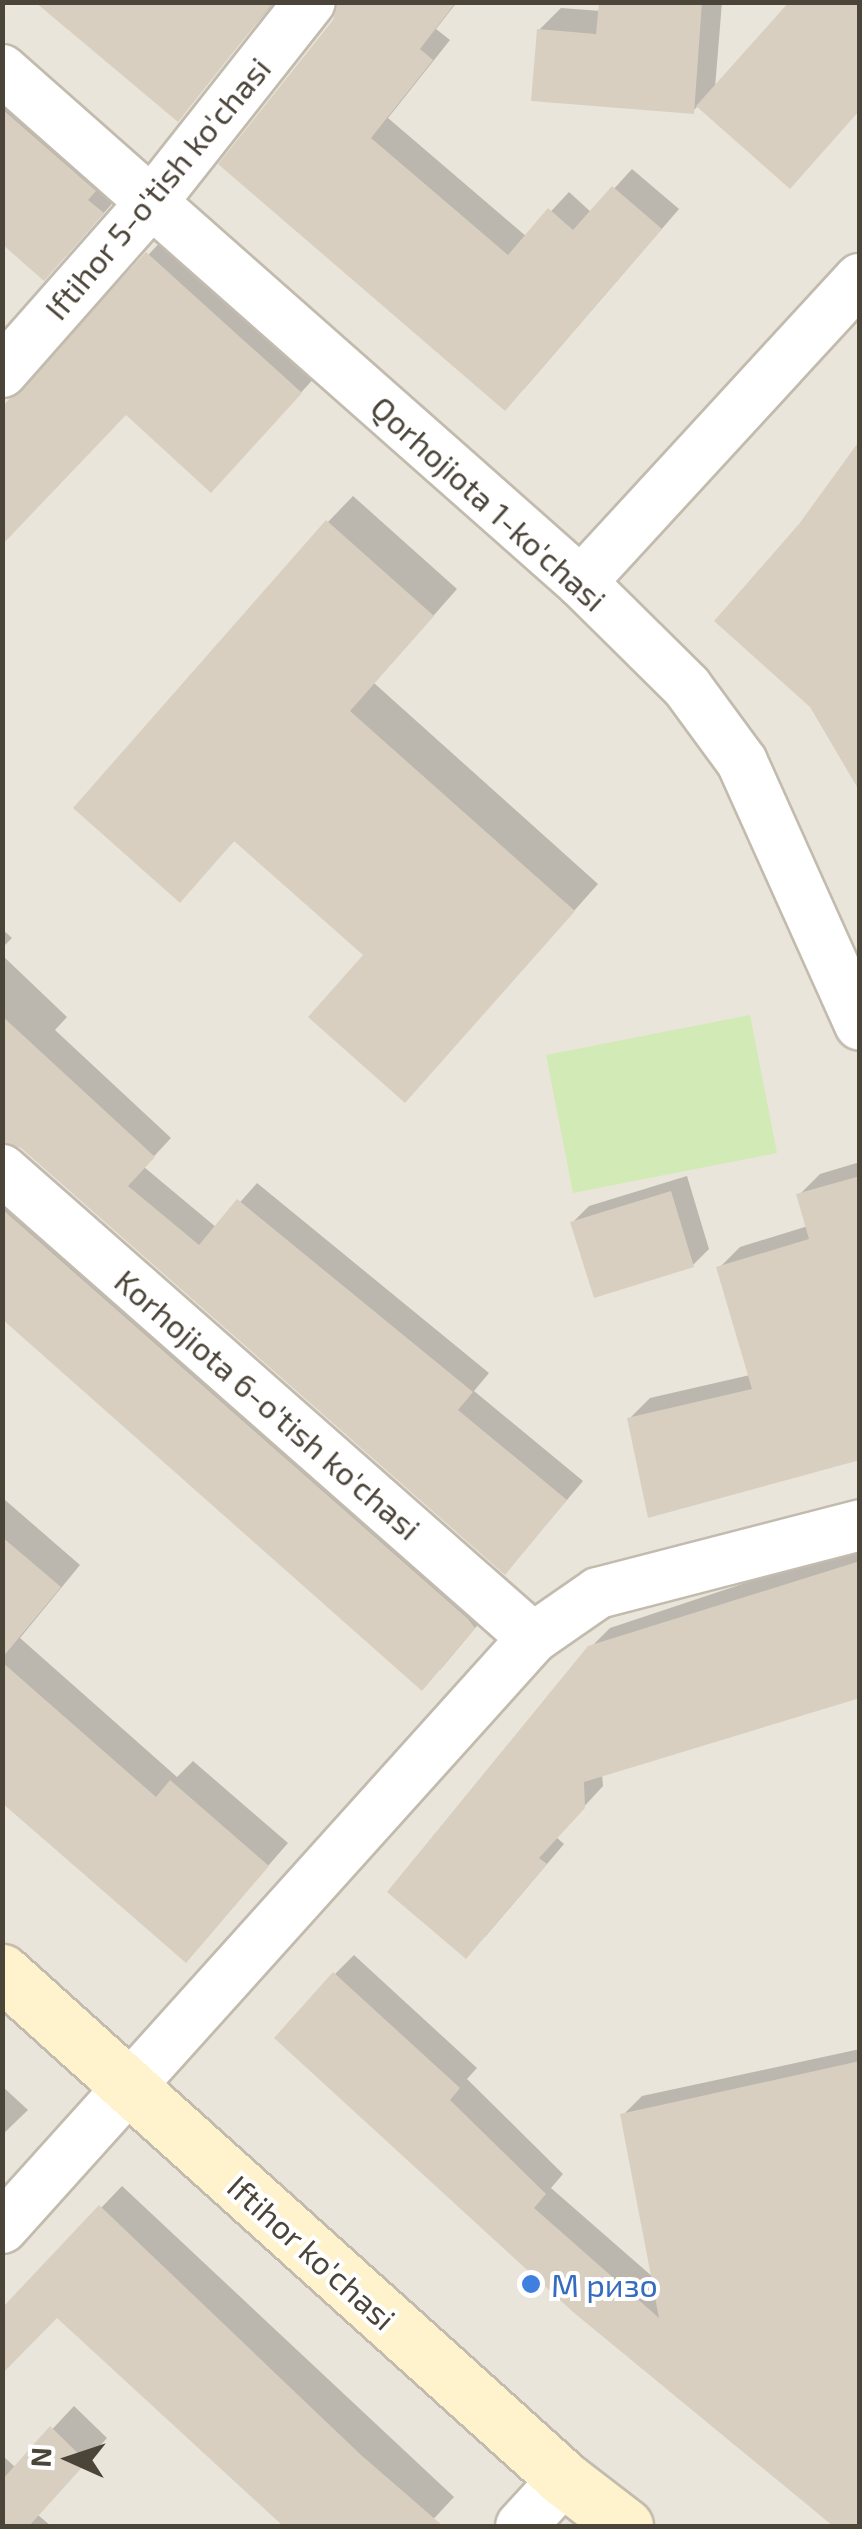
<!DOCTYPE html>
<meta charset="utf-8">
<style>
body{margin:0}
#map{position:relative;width:862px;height:2529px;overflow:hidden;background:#f6f3ec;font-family:"Exo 2",sans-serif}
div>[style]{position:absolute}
.residential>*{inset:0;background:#eae5da}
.green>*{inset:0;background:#d2eab5}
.shadow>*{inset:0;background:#0003}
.building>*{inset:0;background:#d8cfc1}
.roads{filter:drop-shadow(2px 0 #c2bbae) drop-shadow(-2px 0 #c2bbae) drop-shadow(0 2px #c2bbae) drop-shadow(0 -2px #c2bbae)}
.minor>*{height:50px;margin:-25px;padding:0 25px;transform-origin:25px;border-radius:25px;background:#fff}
.secondary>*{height:55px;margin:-27.5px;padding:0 27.5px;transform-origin:27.5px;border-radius:27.5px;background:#fff3cd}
.dots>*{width:28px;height:28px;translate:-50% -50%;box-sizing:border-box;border:5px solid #fff;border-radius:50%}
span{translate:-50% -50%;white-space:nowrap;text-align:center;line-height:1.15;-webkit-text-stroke:8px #fff;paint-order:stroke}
.street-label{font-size:32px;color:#4b4439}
.shop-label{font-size:32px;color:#366cbe}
.left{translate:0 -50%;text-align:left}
.frame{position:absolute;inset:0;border:5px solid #4b4439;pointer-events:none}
.north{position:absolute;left:20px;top:2409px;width:100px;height:100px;-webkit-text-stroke:8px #fff;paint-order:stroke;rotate:273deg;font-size:28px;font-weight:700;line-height:40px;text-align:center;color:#4b4439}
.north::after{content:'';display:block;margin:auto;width:35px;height:45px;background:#4b4439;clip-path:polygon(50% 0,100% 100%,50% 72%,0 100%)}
</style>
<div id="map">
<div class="residential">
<i style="clip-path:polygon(3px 3px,859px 3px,859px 2526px,3px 2526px)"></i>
</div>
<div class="green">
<i style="clip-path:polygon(750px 1015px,777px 1153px,573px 1193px,546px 1055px)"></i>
</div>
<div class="shadow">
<i style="clip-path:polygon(42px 2px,274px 2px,178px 118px)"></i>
<i style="clip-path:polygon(340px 2px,457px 2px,436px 29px,450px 40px,388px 118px,527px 237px,569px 192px,592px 213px,632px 169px,679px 209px,524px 389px,222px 164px,335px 20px)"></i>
<i style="clip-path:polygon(601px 2px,722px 2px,715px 88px,693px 111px,539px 30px,561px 8px,601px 11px)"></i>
<i style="clip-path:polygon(2px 67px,124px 190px,66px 256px,2px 241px)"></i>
<i style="clip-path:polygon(166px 236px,318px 374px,229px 471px,127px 412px,2px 411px)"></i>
<i style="clip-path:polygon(353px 496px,457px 589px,374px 683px,598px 884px,405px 1100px,367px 955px,236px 839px,180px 900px,328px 522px)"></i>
<i style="clip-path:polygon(2px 929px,12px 938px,2px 948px)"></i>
<i style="clip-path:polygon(2px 955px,67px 1017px,55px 1030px,171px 1138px,144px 1167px,217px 1228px,257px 1183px,489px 1373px,474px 1391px,583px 1481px,522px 1553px,22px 1146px,2px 1142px)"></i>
<i style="clip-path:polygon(860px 1162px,860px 1457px,629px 1419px,650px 1398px,750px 1375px,719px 1268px,740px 1247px,808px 1226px,799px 1195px,820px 1174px)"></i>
<i style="clip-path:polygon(2px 1175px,491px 1609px,440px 1670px,2px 1314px)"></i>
<i style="clip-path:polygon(687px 1176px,709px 1249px,693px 1265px,573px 1222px,589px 1206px)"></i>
<i style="clip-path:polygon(5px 1500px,80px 1565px,20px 1638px,177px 1777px,193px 1761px,288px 1843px,186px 1960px,2px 1800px)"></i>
<i style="clip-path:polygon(860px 1545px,860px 1695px,602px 1774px,603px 1786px,556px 1837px,564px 1844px,485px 1937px,590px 1648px,610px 1628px)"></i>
<i style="clip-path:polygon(354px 1955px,477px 2068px,467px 2079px,563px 2174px,551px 2188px,654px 2278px,623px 2115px,642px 2096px,860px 2049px,860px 2526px,836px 2526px,506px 2250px,335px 1974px)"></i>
<i style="clip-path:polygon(2px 2086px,28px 2110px,2px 2135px)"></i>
<i style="clip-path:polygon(122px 2186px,454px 2497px,427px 2526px,286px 2526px,58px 2315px,2px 2312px)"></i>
<i style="clip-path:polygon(74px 2406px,107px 2438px,38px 2515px,51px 2526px,2px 2526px,2px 2455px,16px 2468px)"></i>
</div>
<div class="building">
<i style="clip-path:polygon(35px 2px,273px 2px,178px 122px)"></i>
<i style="clip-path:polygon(338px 2px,456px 2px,420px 49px,433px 60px,371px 138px,508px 255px,548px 208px,573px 230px,612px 186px,662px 229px,505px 411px,218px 164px,333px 20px)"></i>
<i style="clip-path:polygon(599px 2px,702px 2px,694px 114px,531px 101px,537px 29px,596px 34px)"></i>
<i style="clip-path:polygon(789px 2px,860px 2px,860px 110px,790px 189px,696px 106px)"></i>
<i style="clip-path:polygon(2px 109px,96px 191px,88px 200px,104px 213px,44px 281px,2px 244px)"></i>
<i style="clip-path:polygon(146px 252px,302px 393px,211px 493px,126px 415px,2px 545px,2px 407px)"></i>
<i style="clip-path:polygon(860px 440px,860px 792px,810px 707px,714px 621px,799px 524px)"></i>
<i style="clip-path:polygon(326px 520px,434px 616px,350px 711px,575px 911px,405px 1103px,308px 1017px,363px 955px,234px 841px,180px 903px,73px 808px)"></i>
<i style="clip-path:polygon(2px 1016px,155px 1157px,128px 1186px,199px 1245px,237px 1199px,473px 1392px,458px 1410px,567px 1500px,505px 1575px,21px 1148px,2px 1142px)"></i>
<i style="clip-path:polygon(860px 1176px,860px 1460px,648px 1518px,627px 1418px,752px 1389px,716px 1267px,809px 1239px,796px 1194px)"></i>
<i style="clip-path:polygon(671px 1191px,694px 1267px,594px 1298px,570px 1222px)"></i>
<i style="clip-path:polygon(2px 1209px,468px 1619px,475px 1628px,422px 1691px,2px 1319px)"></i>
<i style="clip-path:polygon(2px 1537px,61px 1587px,2px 1658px)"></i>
<i style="clip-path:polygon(860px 1561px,860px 1698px,584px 1782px,585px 1808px,539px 1858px,547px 1864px,466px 1959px,387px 1892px,588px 1646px)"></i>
<i style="clip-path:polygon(2px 1662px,156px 1797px,170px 1780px,269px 1866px,186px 1963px,2px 1803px)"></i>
<i style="clip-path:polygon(333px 1972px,460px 2088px,450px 2100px,546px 2194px,534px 2208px,659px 2318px,620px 2114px,860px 2061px,860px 2526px,833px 2526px,573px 2312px,274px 2038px)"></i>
<i style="clip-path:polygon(99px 2205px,361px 2455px,443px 2526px,283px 2526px,57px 2318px,2px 2374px,2px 2308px)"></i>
<i style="clip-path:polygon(50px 2426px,87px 2462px,29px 2526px,2px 2526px,2px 2480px)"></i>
</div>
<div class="roads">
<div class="minor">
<i style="left:2px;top:70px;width:773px;rotate:41.49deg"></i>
<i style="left:581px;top:582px;width:149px;rotate:44.7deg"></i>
<i style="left:687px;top:687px;width:93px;rotate:53.7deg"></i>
<i style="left:742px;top:762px;width:288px;rotate:65.8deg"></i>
<i style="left:2px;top:372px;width:225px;rotate:-48.6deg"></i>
<i style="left:151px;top:203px;width:256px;rotate:-51.7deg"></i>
<i style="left:581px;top:582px;width:412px;rotate:-47.4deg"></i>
<i style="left:2px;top:1170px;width:708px;rotate:41.39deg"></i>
<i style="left:2px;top:2228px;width:794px;rotate:-48.01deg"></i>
<i style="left:533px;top:1638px;width:79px;rotate:-34.7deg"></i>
<i style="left:598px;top:1593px;width:271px;rotate:-14.5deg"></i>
<i style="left:521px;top:2526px;width:64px;rotate:-47.5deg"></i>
</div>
<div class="secondary">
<i style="left:2px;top:1972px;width:757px;rotate:42.05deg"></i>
<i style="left:564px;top:2479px;width:77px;rotate:37.6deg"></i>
</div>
</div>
<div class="dots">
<i style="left:531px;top:2284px;background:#3f7fe0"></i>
</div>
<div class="street-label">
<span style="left:157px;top:188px;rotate:-50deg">Iftihor 5-o'tish ko'chasi</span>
<span style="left:489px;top:503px;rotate:42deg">Qorhojiota 1-ko'chasi</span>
<span style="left:268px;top:1404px;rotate:41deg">Korhojiota 6-o'tish ko'chasi</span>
<span style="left:312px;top:2252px;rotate:42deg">Iftihor ko'chasi</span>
</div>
<div class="shop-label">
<span class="left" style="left:551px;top:2284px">М ризо</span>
</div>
<div class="frame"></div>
<div class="north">N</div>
</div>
